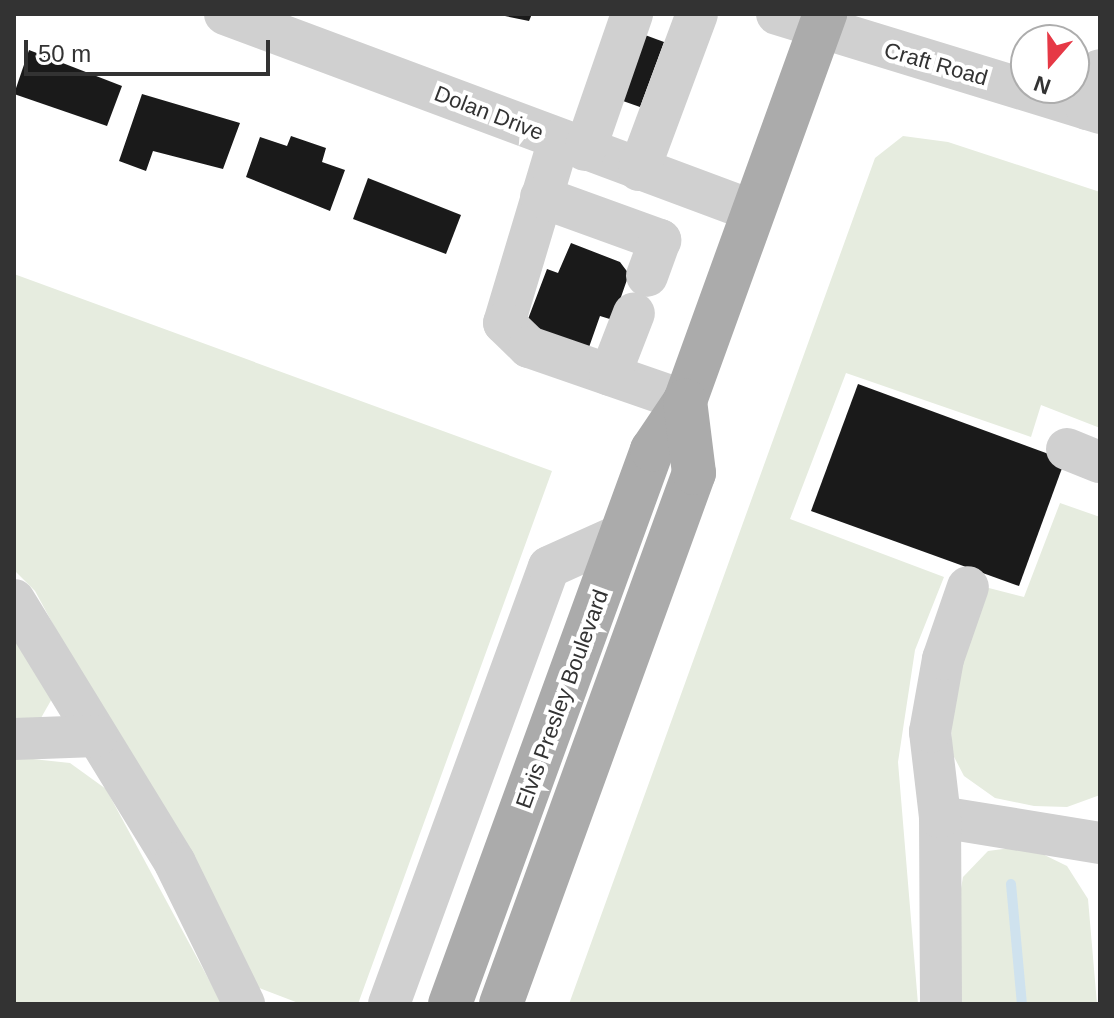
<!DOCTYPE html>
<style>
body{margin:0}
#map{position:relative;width:1114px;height:1018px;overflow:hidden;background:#fff;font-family:Helvetica,sans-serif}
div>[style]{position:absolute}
.green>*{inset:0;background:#e6ecdf}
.stream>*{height:10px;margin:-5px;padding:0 5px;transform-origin:5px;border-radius:5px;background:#cfe2ee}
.building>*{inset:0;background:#1a1a1a}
.minor>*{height:42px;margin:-21px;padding:0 21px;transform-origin:21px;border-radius:21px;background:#d0d0d0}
.major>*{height:44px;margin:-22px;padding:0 22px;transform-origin:22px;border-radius:22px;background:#ababab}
span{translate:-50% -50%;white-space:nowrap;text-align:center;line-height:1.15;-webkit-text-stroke:8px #fff;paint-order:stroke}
.street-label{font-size:22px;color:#333}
.frame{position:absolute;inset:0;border:16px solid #333;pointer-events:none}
.north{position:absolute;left:1010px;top:24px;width:80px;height:80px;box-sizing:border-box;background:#fff;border:2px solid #adadad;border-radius:50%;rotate:200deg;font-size:22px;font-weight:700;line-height:32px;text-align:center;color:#333}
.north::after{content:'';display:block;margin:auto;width:28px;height:36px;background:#e63946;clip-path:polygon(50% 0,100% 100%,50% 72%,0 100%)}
.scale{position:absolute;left:24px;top:40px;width:246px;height:36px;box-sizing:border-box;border:4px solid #333;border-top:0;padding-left:10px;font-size:24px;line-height:28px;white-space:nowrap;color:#333;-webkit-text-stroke:6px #fff;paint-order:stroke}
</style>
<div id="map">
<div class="green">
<i style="clip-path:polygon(903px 136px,948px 142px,1100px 192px,1100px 428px,1041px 405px,1031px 437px,846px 373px,790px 519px,944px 577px,915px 650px,898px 762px,918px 1004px,569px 1004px,875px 158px)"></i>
<i style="clip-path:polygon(14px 274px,552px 471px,358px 1004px,301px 1004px,249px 984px,35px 591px,14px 570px)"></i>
<i style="clip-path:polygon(1060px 503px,1100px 517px,1100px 795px,1067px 807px,1034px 806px,995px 798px,964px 776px,952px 753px,951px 725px,960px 654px,985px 587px,1024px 597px)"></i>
<i style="clip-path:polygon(14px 631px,54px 695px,41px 718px,14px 724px)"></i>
<i style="clip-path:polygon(14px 757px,70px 763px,106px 789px,222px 1004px,14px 1004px)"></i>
<i style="clip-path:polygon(1026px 846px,1067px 866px,1088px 899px,1097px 1004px,958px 1004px,955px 923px,963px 877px,988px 851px)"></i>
</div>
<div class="stream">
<i style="left:1011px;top:884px;width:121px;rotate:84.8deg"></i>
</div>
<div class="building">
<i style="clip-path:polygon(495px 14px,532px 14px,529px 21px)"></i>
<i style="clip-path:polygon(637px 32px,664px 42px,640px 107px,623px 101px)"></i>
<i style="clip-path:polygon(29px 50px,122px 86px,107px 126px,14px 94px)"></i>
<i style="clip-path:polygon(142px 94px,240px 123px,223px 169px,153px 151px,146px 171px,119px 161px)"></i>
<i style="clip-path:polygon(291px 136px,326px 148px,322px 162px,345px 170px,330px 211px,246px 177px,260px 137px,287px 146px)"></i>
<i style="clip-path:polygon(368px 178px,461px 215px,446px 254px,353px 219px)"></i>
<i style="clip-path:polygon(571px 243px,620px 262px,629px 274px,613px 320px,600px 316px,588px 350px,525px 327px,547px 269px,558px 273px)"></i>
<i style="clip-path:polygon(858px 384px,1065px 460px,1019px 586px,811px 511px)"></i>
</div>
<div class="minor">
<i style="left:225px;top:14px;width:564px;rotate:20.46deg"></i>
<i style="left:777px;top:14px;width:338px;rotate:17deg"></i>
<i style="left:1087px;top:109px;width:41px;rotate:-71.6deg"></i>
<i style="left:559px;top:140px;width:191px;rotate:106.7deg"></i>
<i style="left:504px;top:323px;width:35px;rotate:44deg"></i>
<i style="left:529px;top:347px;width:165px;rotate:19.1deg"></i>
<i style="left:585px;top:150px;width:144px;rotate:-70.9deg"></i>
<i style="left:639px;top:170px;width:166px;rotate:-69.6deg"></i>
<i style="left:541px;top:197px;width:127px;rotate:19.9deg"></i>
<i style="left:660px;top:240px;width:38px;rotate:110deg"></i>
<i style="left:610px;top:375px;width:66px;rotate:-68.8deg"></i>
<i style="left:1067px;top:449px;width:35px;rotate:22deg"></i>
<i style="left:14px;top:600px;width:308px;rotate:58.5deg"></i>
<i style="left:175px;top:863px;width:157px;rotate:63.9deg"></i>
<i style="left:14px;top:739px;width:82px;rotate:-2.1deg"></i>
<i style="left:940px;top:817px;width:162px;rotate:9.2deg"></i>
<i style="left:389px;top:1004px;width:465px;rotate:-69.9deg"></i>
<i style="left:549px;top:567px;width:80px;rotate:-24.3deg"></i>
<i style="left:941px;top:1004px;width:187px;rotate:-90.3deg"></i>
<i style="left:940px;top:817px;width:86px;rotate:-96.7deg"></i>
<i style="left:930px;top:732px;width:74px;rotate:-79.9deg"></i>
<i style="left:943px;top:659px;width:76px;rotate:-70.9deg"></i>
</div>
<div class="major">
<i style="left:450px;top:1004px;width:590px;rotate:-69.97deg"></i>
<i style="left:652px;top:450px;width:59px;rotate:-56deg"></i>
<i style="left:685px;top:401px;width:412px;rotate:-70.1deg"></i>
<i style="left:501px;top:1004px;width:565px;rotate:-70.03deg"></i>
<i style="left:694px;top:473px;width:73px;rotate:-97.1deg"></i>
</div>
<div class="street-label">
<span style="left:936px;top:64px;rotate:16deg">Craft Road</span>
<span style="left:489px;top:113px;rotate:21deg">Dolan Drive</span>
<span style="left:562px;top:699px;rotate:-70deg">Elvis Presley Boulevard</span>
</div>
<div class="frame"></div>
<div class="north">N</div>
<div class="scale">50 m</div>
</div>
